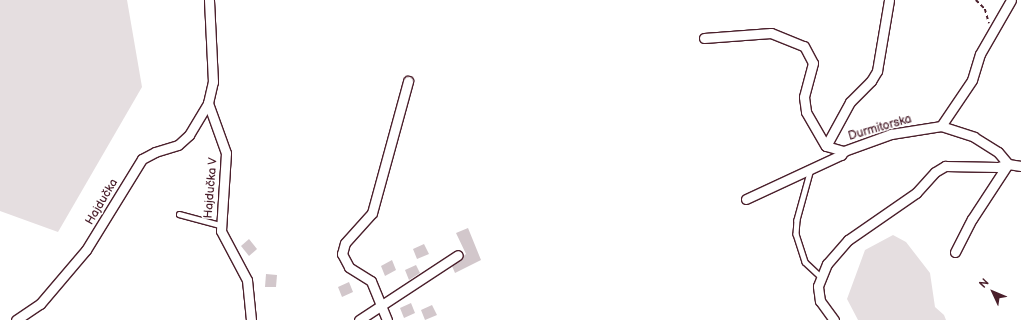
<!DOCTYPE html>
<meta charset="utf-8">
<style>
body{margin:0}
#map{position:relative;width:1021px;height:320px;overflow:hidden;background:#fff;font-family:"Balsamiq Sans",sans-serif}
div>[style]{position:absolute}
.green>*{inset:0;background:#e5dee0}
.building>*{inset:0;background:#d2c7cb}
.path>*{height:1.5px;margin-top:-0.75px;transform-origin:0;background:repeating-linear-gradient(90deg,#4a1f2b 0 4px,transparent 0 7px)}
.roads{filter:drop-shadow(1px 0 #4a1f2b) drop-shadow(-1px 0 #4a1f2b) drop-shadow(0 1px #4a1f2b) drop-shadow(0 -1px #4a1f2b)}
.lane>*{height:4.5px;margin:-2.25px;padding:0 2.25px;transform-origin:2.25px;border-radius:2.25px;background:#fff}
.street>*{height:9px;margin:-4.5px;padding:0 4.5px;transform-origin:4.5px;border-radius:4.5px;background:#fff}
span{translate:-50% -50%;white-space:nowrap;text-align:center;line-height:1.15;-webkit-text-stroke:3px #fff;paint-order:stroke}
.street-label{font-size:12px;color:#4a1f2b}
.north{position:absolute;left:973px;top:272px;width:40px;height:40px;-webkit-text-stroke:3px #fff;paint-order:stroke;rotate:314deg;font-size:11px;font-weight:700;line-height:16px;text-align:center;color:#4a1f2b}
.north::after{content:'';display:block;margin:auto;width:14px;height:18px;background:#4a1f2b;clip-path:polygon(50% 0,100% 100%,50% 72%,0 100%)}
</style>
<div id="map">
<div class="green">
<i style="clip-path:polygon(0 0,127px 0,142px 87px,58px 232px,0 211px)"></i>
<i style="clip-path:polygon(893px 235px,906px 242px,930px 273px,935px 307px,944px 315px,946px 320px,858px 320px,847px 299px,865px 250px)"></i>
</div>
<div class="building">
<i style="clip-path:polygon(468px 228px,481px 260px,455px 273px,452px 266px,466px 254px,456px 233px)"></i>
<i style="clip-path:polygon(249px 239px,257px 249px,249px 256px,241px 246px)"></i>
<i style="clip-path:polygon(424px 244px,429px 254px,417px 259px,413px 249px)"></i>
<i style="clip-path:polygon(392px 260px,396px 270px,385px 276px,381px 266px)"></i>
<i style="clip-path:polygon(416px 265px,420px 273px,409px 280px,405px 270px)"></i>
<i style="clip-path:polygon(266px 274px,277px 275px,276px 287px,265px 287px)"></i>
<i style="clip-path:polygon(349px 282px,353px 292px,342px 297px,338px 287px)"></i>
<i style="clip-path:polygon(411px 303px,415px 313px,404px 318px,400px 308px)"></i>
<i style="clip-path:polygon(432px 305px,437px 315px,425px 320px,421px 310px)"></i>
</div>
<div class="path">
<i style="left:976px;top:0;width:13px;rotate:45deg"></i>
<i style="left:985px;top:9px;width:15px;rotate:74deg"></i>
</div>
<div class="roads">
<div class="lane">
<i style="left:811px;top:169px;width:53px;rotate:105.4deg"></i>
<i style="left:797px;top:220px;width:14px;rotate:94deg"></i>
<i style="left:796px;top:234px;width:29px;rotate:72deg"></i>
<i style="left:805px;top:262px;width:22px;rotate:43deg"></i>
<i style="left:179px;top:214px;width:42px;rotate:15deg"></i>
</div>
<div class="street">
<i style="left:704px;top:38px;width:67px;rotate:-4.3deg"></i>
<i style="left:771px;top:33px;width:35px;rotate:22deg"></i>
<i style="left:804px;top:46px;width:19px;rotate:62deg"></i>
<i style="left:813px;top:63px;width:35px;rotate:105deg"></i>
<i style="left:804px;top:97px;width:15px;rotate:82deg"></i>
<i style="left:806px;top:112px;width:39px;rotate:60deg"></i>
<i style="left:208px;top:103px;width:53px;rotate:70.2deg"></i>
<i style="left:226px;top:153px;width:78px;rotate:93.7deg"></i>
<i style="left:221px;top:231px;width:55px;rotate:62deg"></i>
<i style="left:247px;top:280px;width:40px;rotate:84.3deg"></i>
<i style="left:941px;top:126px;width:55px;rotate:-56deg"></i>
<i style="left:972px;top:80px;width:27px;rotate:-73deg"></i>
<i style="left:980px;top:54px;width:62px;rotate:-60.1deg"></i>
<i style="left:826px;top:146px;width:19px;rotate:16deg"></i>
<i style="left:844px;top:151px;width:50px;rotate:-19.9deg"></i>
<i style="left:891px;top:134px;width:51px;rotate:-9.1deg"></i>
<i style="left:941px;top:126px;width:35px;rotate:18deg"></i>
<i style="left:974px;top:137px;width:28px;rotate:32deg"></i>
<i style="left:998px;top:152px;width:16px;rotate:50deg"></i>
<i style="left:1008px;top:164px;width:13px;rotate:9deg"></i>
<i style="left:826px;top:146px;width:50px;rotate:-61.4deg"></i>
<i style="left:850px;top:102px;width:30px;rotate:-45deg"></i>
<i style="left:871px;top:81px;width:12px;rotate:-59deg"></i>
<i style="left:877px;top:71px;width:72px;rotate:-80.4deg"></i>
<i style="left:746px;top:199px;width:105px;rotate:-24.9deg"></i>
<i style="left:841px;top:155px;width:5px;rotate:-53deg"></i>
<i style="left:955px;top:252px;width:37px;rotate:-63deg"></i>
<i style="left:972px;top:219px;width:66px;rotate:-56.8deg"></i>
<i style="left:16px;top:320px;width:29px;rotate:-34deg"></i>
<i style="left:40px;top:304px;width:71px;rotate:-49.6deg"></i>
<i style="left:86px;top:250px;width:107px;rotate:-58.4deg"></i>
<i style="left:142px;top:159px;width:15px;rotate:-28deg"></i>
<i style="left:155px;top:152px;width:24px;rotate:-17deg"></i>
<i style="left:178px;top:145px;width:15px;rotate:-42deg"></i>
<i style="left:189px;top:135px;width:37px;rotate:-59deg"></i>
<i style="left:208px;top:103px;width:22px;rotate:-77deg"></i>
<i style="left:213px;top:82px;width:82px;rotate:-92.8deg"></i>
<i style="left:359px;top:320px;width:118px;rotate:-33.3deg"></i>
<i style="left:387px;top:320px;width:42px;rotate:-112.3deg"></i>
<i style="left:371px;top:281px;width:26px;rotate:-148deg"></i>
<i style="left:349px;top:267px;width:15px;rotate:-118deg"></i>
<i style="left:342px;top:254px;width:11px;rotate:-75deg"></i>
<i style="left:345px;top:243px;width:40px;rotate:-48deg"></i>
<i style="left:372px;top:213px;width:137px;rotate:-74.7deg"></i>
<i style="left:834px;top:320px;width:24px;rotate:-126deg"></i>
<i style="left:820px;top:301px;width:15px;rotate:-98deg"></i>
<i style="left:818px;top:286px;width:24px;rotate:-68deg"></i>
<i style="left:827px;top:264px;width:32px;rotate:-49deg"></i>
<i style="left:848px;top:240px;width:83px;rotate:-34.7deg"></i>
<i style="left:916px;top:193px;width:28px;rotate:-48deg"></i>
<i style="left:935px;top:172px;width:12px;rotate:-31deg"></i>
<i style="left:945px;top:166px;width:53px;rotate:1.1deg"></i>
<i style="left:998px;top:167px;width:10px;rotate:-17deg"></i>
</div>
</div>
<div class="street-label">
<span style="left:880px;top:128px;rotate:-16deg">Durmitorska</span>
<span style="left:211px;top:188px;rotate:-85deg">Hajdučka V</span>
<span style="left:102px;top:202px;rotate:-59deg">Hajdučka</span>
</div>
<div class="north">N</div>
</div>
